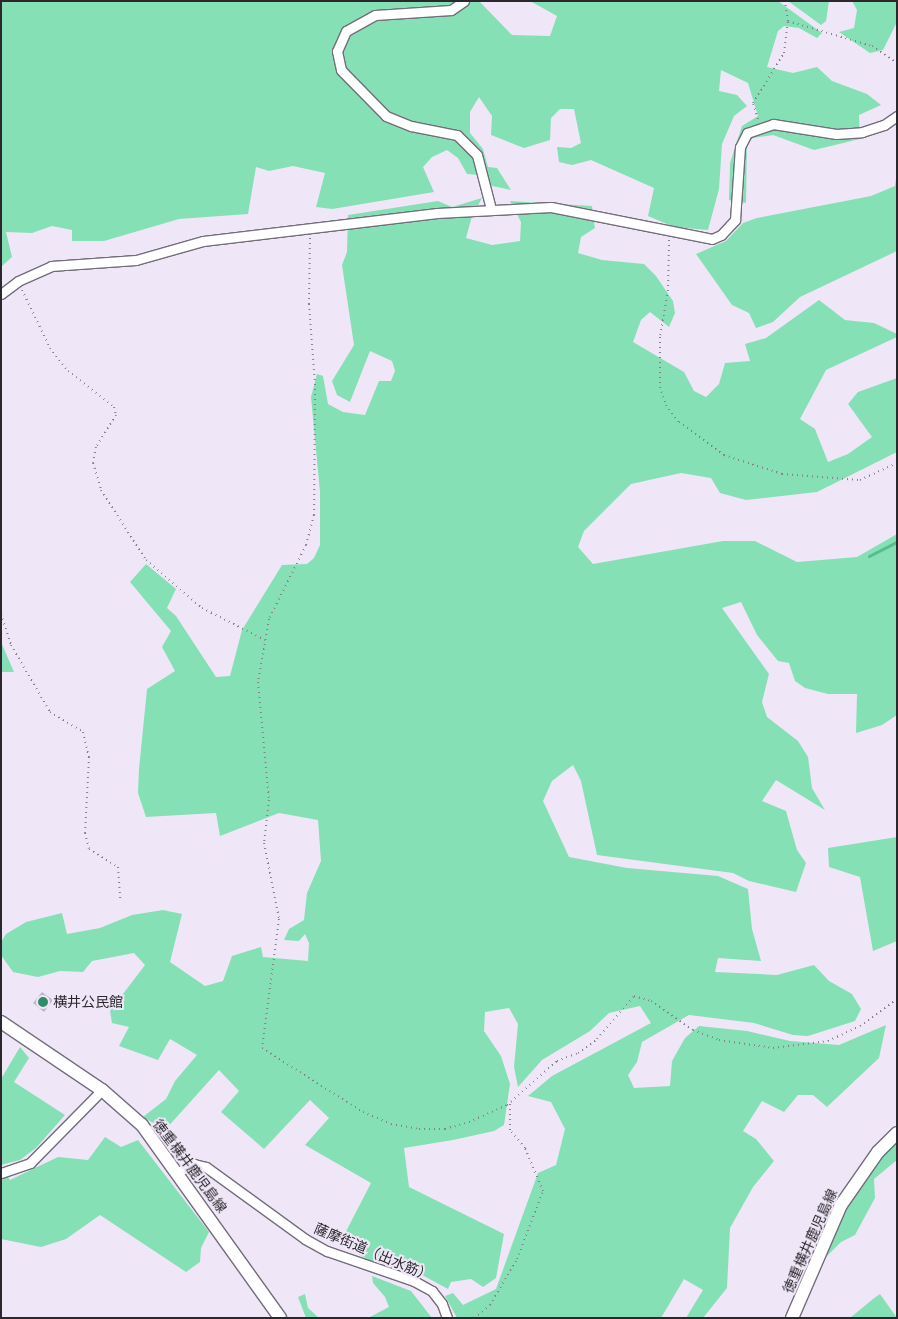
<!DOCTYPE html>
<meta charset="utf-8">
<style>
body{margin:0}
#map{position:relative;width:898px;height:1319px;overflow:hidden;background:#efe7f7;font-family:Roboto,"Noto Sans JP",sans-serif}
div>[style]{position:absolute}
.green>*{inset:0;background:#85e0b6}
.stream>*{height:3px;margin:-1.5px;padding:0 1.5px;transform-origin:1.5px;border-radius:1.5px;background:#57bd91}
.building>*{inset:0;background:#bfb7c7}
.path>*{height:2px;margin-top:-1px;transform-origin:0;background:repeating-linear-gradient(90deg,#86808b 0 1px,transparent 0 5px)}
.roads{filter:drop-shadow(1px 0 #736d7b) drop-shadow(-1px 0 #736d7b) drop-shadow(0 1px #736d7b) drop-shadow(0 -1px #736d7b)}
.minor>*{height:9px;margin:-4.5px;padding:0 4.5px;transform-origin:4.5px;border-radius:4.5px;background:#fff}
.secondary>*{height:12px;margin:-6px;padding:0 6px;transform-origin:6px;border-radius:6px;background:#fff}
.dots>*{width:14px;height:14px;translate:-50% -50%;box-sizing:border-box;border:2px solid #efe7f7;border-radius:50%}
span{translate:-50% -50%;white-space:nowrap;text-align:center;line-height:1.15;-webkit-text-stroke:4px #efe7f7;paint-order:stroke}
.poi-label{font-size:14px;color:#2a272d}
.left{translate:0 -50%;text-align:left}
.street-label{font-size:14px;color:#2a272d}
.frame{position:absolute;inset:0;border:2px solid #2a272d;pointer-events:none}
</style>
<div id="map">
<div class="green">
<i style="clip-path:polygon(1px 1px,479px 1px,512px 35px,550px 36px,557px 16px,530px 1px,778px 1px,822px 33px,817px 38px,799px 28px,784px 26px,778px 31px,767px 67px,793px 73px,817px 67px,832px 81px,867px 94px,881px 105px,859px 115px,860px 139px,814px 150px,773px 135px,753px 138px,747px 144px,746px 203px,729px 200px,730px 163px,742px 126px,758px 116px,748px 83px,721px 70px,719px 91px,737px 95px,747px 106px,734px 116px,722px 144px,719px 189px,708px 230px,674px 227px,648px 216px,654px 188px,591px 160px,572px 165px,559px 162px,557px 147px,571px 148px,581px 143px,574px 109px,560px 109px,551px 118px,550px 140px,524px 148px,491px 135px,492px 116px,479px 97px,470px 112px,470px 133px,483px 149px,488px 167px,497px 168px,511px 190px,483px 184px,479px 175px,467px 174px,458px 158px,447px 150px,432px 157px,423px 167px,434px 192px,332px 209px,316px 207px,325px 173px,293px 166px,269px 171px,256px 167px,248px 214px,179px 219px,104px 241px,72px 241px,72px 230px,52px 226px,32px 233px,6px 232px,12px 257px,1px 267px)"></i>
<i style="clip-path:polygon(788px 1px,829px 1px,826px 21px,821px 25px)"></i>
<i style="clip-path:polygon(852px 1px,897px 1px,897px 22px,883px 50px,870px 53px,839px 32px,854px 28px,857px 10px)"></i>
<i style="clip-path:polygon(897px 171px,897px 251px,800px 297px,773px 322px,756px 328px,749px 313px,732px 305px,696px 254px,726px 241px,743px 223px,757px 218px,871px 196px,895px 186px)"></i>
<i style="clip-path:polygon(482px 198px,472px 216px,466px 238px,492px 245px,520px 241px,521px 222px,510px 201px,592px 206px,595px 228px,581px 237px,578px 253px,602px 260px,644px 264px,656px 276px,673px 301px,675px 313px,669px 327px,650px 312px,641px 320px,633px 342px,684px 372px,694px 391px,706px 397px,719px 384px,725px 363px,750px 361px,745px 344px,766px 338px,819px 300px,845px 320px,874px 323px,897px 334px,897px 337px,826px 370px,800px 419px,815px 429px,828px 462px,848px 454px,872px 437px,848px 404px,858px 392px,897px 378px,897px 452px,817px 492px,746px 500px,720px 493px,711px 478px,681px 473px,631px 484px,584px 531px,578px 547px,593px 564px,723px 541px,755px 541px,797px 562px,857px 557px,897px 534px,897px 715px,882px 725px,856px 733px,857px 694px,828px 694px,805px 688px,795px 681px,789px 663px,778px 661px,757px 635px,741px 602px,722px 608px,769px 674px,762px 702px,767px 717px,798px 741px,808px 757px,812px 788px,825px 810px,776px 780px,762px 801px,786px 811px,797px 850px,806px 863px,796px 892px,749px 881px,733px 873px,597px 855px,581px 781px,573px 765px,552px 781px,543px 801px,569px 857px,627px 868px,718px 876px,748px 889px,752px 929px,761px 961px,718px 958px,715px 972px,777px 975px,814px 965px,829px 981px,852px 994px,861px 1009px,855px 1021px,808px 1036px,793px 1035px,754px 1023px,689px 1015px,642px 1042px,637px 1062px,628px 1075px,634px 1088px,670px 1086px,672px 1061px,685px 1038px,699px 1026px,747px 1031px,790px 1041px,839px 1045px,886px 1025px,879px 1058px,827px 1107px,813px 1095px,798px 1095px,784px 1112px,762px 1101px,743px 1131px,756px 1139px,774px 1161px,753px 1187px,730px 1228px,727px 1288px,703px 1318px,686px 1318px,703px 1290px,684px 1279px,661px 1318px,457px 1318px,445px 1296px,453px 1293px,463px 1305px,496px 1289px,538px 1173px,556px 1165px,565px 1129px,551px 1102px,528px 1096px,552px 1076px,651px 1023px,640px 1006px,609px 1013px,590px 1031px,542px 1060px,518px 1087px,514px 1067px,518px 1024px,509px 1008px,485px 1012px,484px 1031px,501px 1056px,510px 1084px,504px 1125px,494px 1131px,453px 1140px,404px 1148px,409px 1187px,504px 1234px,496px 1278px,483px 1287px,471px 1279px,451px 1282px,448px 1289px,400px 1263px,372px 1262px,340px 1243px,371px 1183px,305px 1145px,329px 1118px,310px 1100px,264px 1149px,221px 1112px,239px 1091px,219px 1070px,165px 1130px,143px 1117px,166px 1099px,175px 1081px,197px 1055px,170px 1039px,158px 1060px,119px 1046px,129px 1027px,112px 1023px,110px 1011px,145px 965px,134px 953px,92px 961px,83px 972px,60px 971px,38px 977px,13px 972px,1px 955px,1px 942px,6px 934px,26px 922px,62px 913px,67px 934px,100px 928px,132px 915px,163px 910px,182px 914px,170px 962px,205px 986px,223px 981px,232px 956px,261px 947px,263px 957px,308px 961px,309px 943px,305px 934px,299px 941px,284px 940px,289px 929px,304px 920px,307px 893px,321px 861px,318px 820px,279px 813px,220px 836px,216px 813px,146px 817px,138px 793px,139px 769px,147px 689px,175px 671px,162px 647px,171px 631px,130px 582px,146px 564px,176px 589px,167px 608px,176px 616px,216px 677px,230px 676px,242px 630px,282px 565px,307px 564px,314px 558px,320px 545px,320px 492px,311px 397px,317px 374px,323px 376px,328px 404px,343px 412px,365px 415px,379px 381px,391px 381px,395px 371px,392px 361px,370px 351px,350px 402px,337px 395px,332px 381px,354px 345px,342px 265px,347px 252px,348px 215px,438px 201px,452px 207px)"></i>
<i style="clip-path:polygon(1px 642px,14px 672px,1px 672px)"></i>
<i style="clip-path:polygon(897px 837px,897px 941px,873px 951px,860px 877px,829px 867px,828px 848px)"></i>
<i style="clip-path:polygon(20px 1047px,29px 1058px,14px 1082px,65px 1115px,36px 1148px,20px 1160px,1px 1165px,1px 1079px)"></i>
<i style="clip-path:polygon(897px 1128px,897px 1160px,874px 1179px,875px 1198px,855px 1235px,841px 1242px,821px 1262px,869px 1152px)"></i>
<i style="clip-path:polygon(105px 1137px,121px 1147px,138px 1140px,209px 1232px,201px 1248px,200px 1262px,186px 1272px,100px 1215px,66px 1239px,41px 1247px,1px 1239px,1px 1166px,10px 1180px,58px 1157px,88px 1160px)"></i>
<i style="clip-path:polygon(372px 1276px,411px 1291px,432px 1318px,368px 1318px,389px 1307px,385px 1297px,373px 1283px)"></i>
<i style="clip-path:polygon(305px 1294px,308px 1308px,319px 1318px,306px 1318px,298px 1297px)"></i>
<i style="clip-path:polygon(880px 1294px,897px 1318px,850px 1318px,873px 1299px)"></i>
</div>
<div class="stream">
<i style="left:869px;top:556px;width:31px;rotate:-27deg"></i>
</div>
<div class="building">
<i style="clip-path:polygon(42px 992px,53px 1000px,44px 1012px,33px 1003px)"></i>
</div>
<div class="path">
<i style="left:788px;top:21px;width:88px;rotate:16.6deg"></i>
<i style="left:872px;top:46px;width:30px;rotate:34deg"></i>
<i style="left:758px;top:119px;width:17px;rotate:-107deg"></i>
<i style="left:753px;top:103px;width:59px;rotate:-58.2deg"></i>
<i style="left:784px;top:53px;width:32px;rotate:-83deg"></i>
<i style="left:788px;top:21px;width:20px;rotate:-99deg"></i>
<i style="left:310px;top:238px;width:66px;rotate:90.9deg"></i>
<i style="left:309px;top:304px;width:80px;rotate:85.7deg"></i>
<i style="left:315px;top:384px;width:131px;rotate:90.4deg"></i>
<i style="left:314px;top:515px;width:31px;rotate:105deg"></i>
<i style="left:306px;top:545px;width:83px;rotate:116.6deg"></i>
<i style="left:269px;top:619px;width:64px;rotate:99.9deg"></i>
<i style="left:258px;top:682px;width:119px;rotate:84.7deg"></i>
<i style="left:269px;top:800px;width:43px;rotate:96.6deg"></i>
<i style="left:264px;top:843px;width:77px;rotate:78.8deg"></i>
<i style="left:279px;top:919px;width:130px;rotate:97.5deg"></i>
<i style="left:262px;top:1048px;width:120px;rotate:32.4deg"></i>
<i style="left:363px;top:1112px;width:30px;rotate:23deg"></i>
<i style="left:391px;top:1124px;width:28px;rotate:10deg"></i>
<i style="left:419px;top:1129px;width:26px"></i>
<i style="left:445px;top:1129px;width:25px;rotate:-16deg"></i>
<i style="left:469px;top:1122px;width:42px;rotate:-24.1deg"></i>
<i style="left:507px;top:1105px;width:67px;rotate:-41.3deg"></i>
<i style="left:557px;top:1061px;width:22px;rotate:-21deg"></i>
<i style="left:578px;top:1053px;width:24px;rotate:-36deg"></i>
<i style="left:597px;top:1039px;width:57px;rotate:-49.3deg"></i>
<i style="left:634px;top:996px;width:18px;rotate:16deg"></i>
<i style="left:651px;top:1001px;width:51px;rotate:34.6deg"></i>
<i style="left:693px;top:1030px;width:28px;rotate:21deg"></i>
<i style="left:719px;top:1040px;width:55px;rotate:8.4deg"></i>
<i style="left:773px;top:1048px;width:55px;rotate:-7.3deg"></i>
<i style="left:828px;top:1041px;width:35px;rotate:-25deg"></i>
<i style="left:860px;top:1026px;width:46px;rotate:-36.1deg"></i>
<i style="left:669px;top:240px;width:50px;rotate:91.1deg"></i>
<i style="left:668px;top:290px;width:48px;rotate:99.7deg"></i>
<i style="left:660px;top:337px;width:50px;rotate:90deg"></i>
<i style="left:660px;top:387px;width:19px;rotate:72deg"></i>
<i style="left:666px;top:405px;width:21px;rotate:53deg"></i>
<i style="left:679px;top:422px;width:56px;rotate:36.3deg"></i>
<i style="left:724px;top:455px;width:61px;rotate:18.1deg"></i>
<i style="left:782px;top:474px;width:78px;rotate:4.4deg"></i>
<i style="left:860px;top:480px;width:41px;rotate:-24.7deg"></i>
<i style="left:22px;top:290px;width:64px;rotate:64.2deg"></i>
<i style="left:50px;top:348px;width:29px;rotate:52deg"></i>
<i style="left:68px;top:371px;width:58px;rotate:38deg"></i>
<i style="left:114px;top:407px;width:8px;rotate:76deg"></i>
<i style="left:116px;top:415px;width:38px;rotate:122deg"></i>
<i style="left:96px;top:447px;width:16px;rotate:101deg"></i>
<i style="left:93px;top:463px;width:28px;rotate:73deg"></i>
<i style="left:101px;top:490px;width:83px;rotate:57.3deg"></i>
<i style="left:146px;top:560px;width:74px;rotate:40.6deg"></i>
<i style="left:202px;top:608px;width:71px;rotate:26.9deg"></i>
<i style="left:1px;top:614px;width:33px;rotate:72deg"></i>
<i style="left:11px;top:645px;width:78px;rotate:59.8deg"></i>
<i style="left:50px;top:712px;width:39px;rotate:31deg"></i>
<i style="left:83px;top:732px;width:26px;rotate:77deg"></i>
<i style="left:89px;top:757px;width:76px;rotate:93deg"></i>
<i style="left:85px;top:833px;width:16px;rotate:76deg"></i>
<i style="left:89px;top:849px;width:34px;rotate:32deg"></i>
<i style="left:118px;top:867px;width:32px;rotate:86deg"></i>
<i style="left:474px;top:1318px;width:21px;rotate:-39deg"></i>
<i style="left:490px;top:1305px;width:53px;rotate:-59.6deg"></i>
<i style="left:517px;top:1259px;width:73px;rotate:-69.1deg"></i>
<i style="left:543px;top:1191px;width:47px;rotate:-112.7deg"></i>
<i style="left:525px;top:1148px;width:23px;rotate:-130deg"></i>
<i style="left:510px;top:1130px;width:28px;rotate:-90deg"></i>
</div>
<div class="roads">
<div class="minor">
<i style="left:464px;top:1px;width:16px;rotate:145deg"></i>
<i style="left:451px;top:10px;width:76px;rotate:176.2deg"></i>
<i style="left:375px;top:15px;width:33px;rotate:151deg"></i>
<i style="left:346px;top:31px;width:22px;rotate:114deg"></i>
<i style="left:337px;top:51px;width:19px;rotate:78deg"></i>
<i style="left:341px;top:70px;width:64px;rotate:45.6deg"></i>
<i style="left:386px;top:116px;width:27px;rotate:22deg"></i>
<i style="left:411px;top:126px;width:47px;rotate:11.1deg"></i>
<i style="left:457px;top:135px;width:28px;rotate:45deg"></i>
<i style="left:477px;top:155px;width:56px;rotate:75.5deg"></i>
<i style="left:1px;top:294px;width:21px;rotate:-37deg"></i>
<i style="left:18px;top:281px;width:36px;rotate:-24deg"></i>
<i style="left:51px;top:266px;width:85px;rotate:-4deg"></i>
<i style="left:136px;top:260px;width:70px;rotate:-15.8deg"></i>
<i style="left:203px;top:241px;width:236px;rotate:-6.8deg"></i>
<i style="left:437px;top:213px;width:114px;rotate:-3deg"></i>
<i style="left:551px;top:207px;width:164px;rotate:11.2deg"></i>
<i style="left:712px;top:239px;width:10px;rotate:-24deg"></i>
<i style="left:721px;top:235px;width:21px;rotate:-47deg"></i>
<i style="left:735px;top:220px;width:73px;rotate:-86.1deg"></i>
<i style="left:740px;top:147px;width:16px;rotate:-63deg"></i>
<i style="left:747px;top:133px;width:28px;rotate:-19deg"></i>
<i style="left:773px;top:124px;width:64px;rotate:9deg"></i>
<i style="left:836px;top:134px;width:26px;rotate:-4deg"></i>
<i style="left:862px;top:132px;width:23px;rotate:-18deg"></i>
<i style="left:884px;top:125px;width:16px;rotate:-35deg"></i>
<i style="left:178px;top:1172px;width:18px;rotate:-27deg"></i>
<i style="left:194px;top:1164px;width:12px;rotate:14deg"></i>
<i style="left:206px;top:1167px;width:122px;rotate:36deg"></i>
<i style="left:305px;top:1239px;width:25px;rotate:29deg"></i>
<i style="left:327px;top:1251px;width:92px;rotate:19deg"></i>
<i style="left:414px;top:1281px;width:21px;rotate:29deg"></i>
<i style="left:432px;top:1291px;width:16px;rotate:52deg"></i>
<i style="left:442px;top:1304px;width:15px;rotate:70deg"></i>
<i style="left:1px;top:1173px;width:31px;rotate:-19deg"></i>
<i style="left:30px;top:1163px;width:103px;rotate:-45.4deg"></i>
</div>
<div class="secondary">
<i style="left:1px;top:1022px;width:122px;rotate:34deg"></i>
<i style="left:102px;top:1090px;width:53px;rotate:41.2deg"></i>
<i style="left:142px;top:1125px;width:237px;rotate:54.4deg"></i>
<i style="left:792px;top:1318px;width:123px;rotate:-66.6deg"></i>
<i style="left:841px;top:1205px;width:65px;rotate:-55.1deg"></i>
<i style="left:878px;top:1152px;width:27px;rotate:-45deg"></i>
</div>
</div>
<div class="dots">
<i style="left:43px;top:1002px;background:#2c8e67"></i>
</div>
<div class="poi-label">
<span class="left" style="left:53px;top:1002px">横井公民館</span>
</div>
<div class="street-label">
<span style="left:190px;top:1166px;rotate:53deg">徳重横井鹿児島線</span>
<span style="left:810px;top:1241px;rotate:-66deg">徳重横井鹿児島線</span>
<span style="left:373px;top:1252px;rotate:23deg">薩摩街道（出水筋）</span>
</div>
<div class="frame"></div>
</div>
